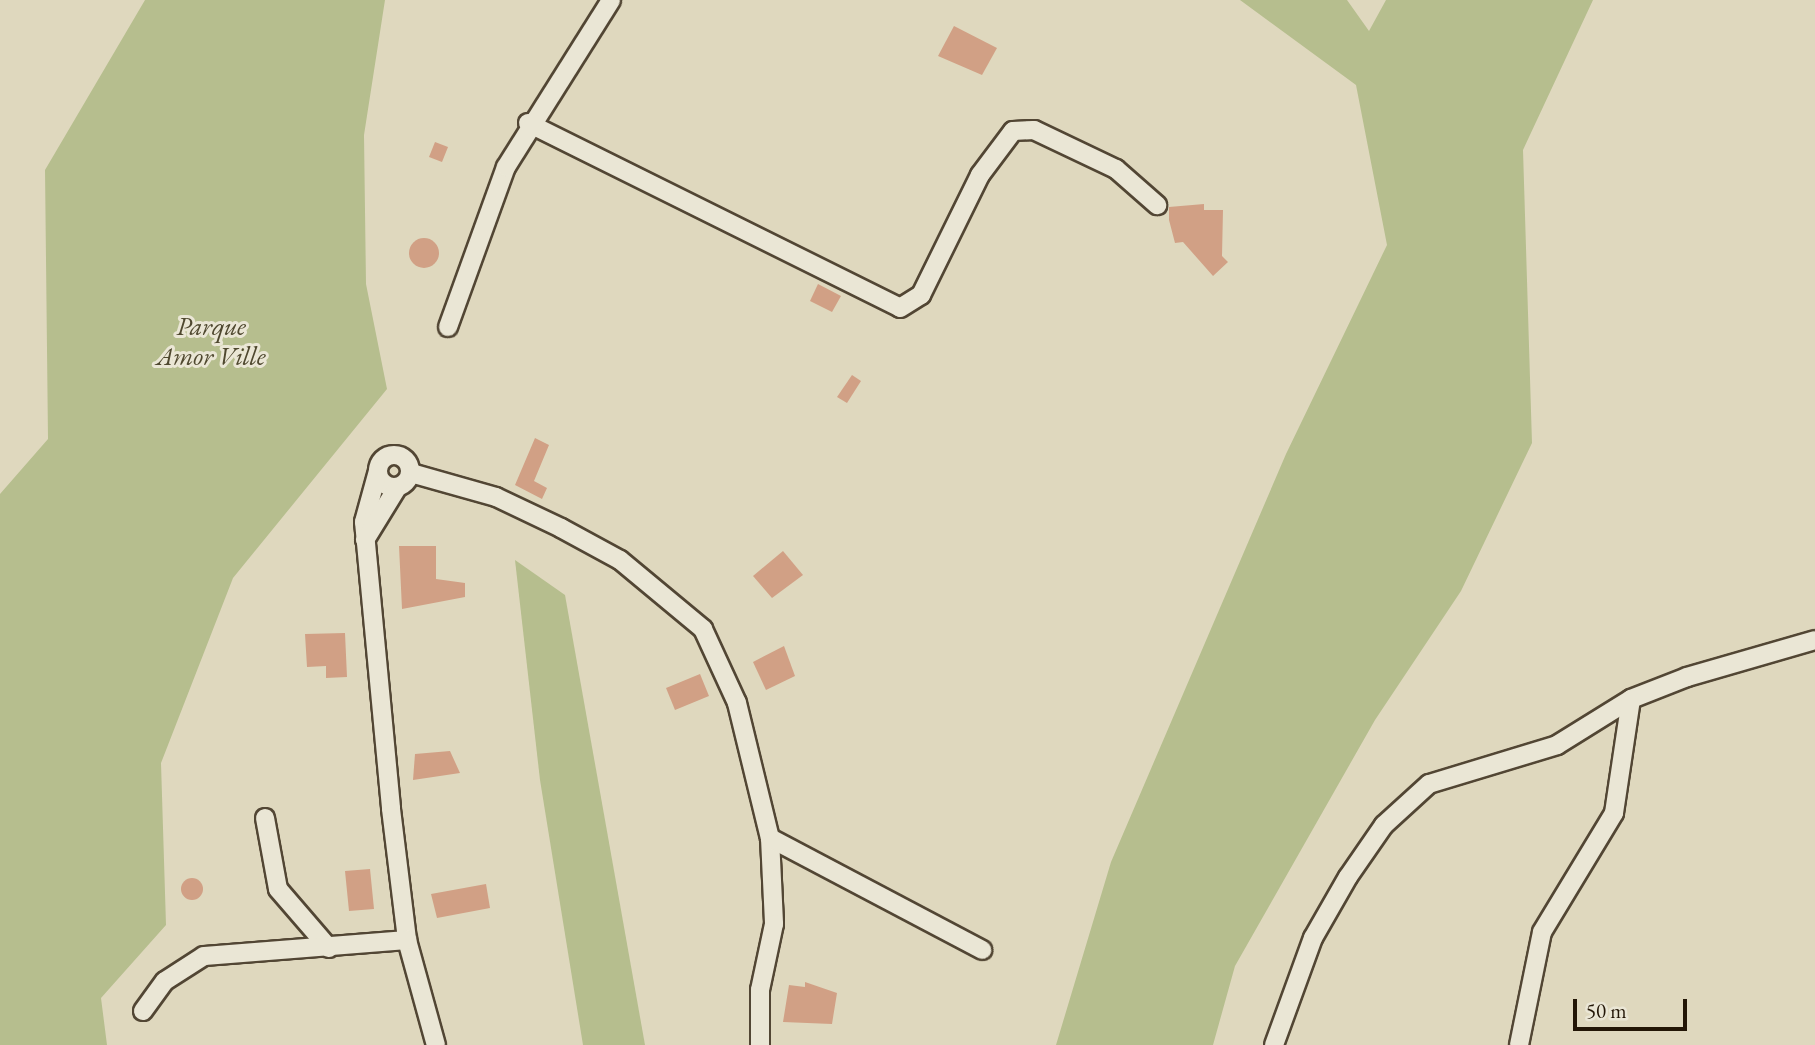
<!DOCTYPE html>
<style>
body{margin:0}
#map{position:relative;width:1815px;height:1045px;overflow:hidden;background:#dfd8be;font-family:"EB Garamond",serif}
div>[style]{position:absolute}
.green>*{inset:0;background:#b6be8e}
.building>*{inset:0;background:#d1a085}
.round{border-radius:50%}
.roads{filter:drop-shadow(2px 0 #524634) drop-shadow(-2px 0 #524634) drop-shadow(0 2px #524634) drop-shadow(0 -2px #524634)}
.minor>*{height:18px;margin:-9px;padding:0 9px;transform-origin:9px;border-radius:9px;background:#eae6d5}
.minor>.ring{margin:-9px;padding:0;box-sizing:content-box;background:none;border:18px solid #eae6d5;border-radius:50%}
span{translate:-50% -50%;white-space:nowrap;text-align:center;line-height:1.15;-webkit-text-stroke:6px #eae6d5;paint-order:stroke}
.park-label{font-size:26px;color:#4f482f;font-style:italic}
.scale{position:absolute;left:1573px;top:999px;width:114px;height:32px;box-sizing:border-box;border:4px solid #231606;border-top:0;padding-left:9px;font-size:21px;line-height:24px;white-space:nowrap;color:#231606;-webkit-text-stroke:5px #eae6d5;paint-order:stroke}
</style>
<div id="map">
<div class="green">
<i style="clip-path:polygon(145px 0,385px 0,364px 135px,366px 284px,387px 389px,233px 578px,161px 763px,166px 925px,101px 998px,107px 1045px,0 1045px,0 494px,48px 439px,45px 170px)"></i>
<i style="clip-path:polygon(1240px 0,1347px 0,1369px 31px,1386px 0,1593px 0,1523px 150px,1532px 443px,1461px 591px,1375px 720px,1235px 966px,1213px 1045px,1056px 1045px,1111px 862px,1286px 454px,1387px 245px,1356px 85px)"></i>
<i style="clip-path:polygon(515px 560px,565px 595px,645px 1045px,583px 1045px,540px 780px)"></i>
</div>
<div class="building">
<i style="clip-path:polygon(954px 26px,997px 48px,982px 75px,938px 56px)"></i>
<i style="clip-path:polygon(435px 142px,448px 147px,442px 162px,429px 157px)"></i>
<i style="clip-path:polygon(1204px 204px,1204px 210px,1223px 210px,1222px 256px,1228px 262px,1213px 276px,1183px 242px,1175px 243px,1169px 220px,1169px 207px)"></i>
<i class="round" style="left:409px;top:238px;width:30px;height:30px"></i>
<i style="clip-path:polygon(818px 284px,841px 296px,832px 312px,810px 301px)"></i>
<i style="clip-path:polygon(852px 375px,861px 381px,847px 403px,837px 397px)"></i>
<i style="clip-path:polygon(535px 438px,549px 445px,534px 481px,547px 488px,542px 499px,515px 485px)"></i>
<i style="clip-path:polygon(399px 546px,436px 546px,436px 579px,465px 583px,465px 597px,402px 609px)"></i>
<i style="clip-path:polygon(783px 551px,803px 575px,772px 598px,753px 576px)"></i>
<i style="clip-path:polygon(345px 633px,347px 677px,326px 678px,326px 666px,307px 667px,305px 634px)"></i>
<i style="clip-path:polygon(784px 646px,795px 676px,766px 690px,753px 662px)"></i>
<i style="clip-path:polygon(700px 674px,709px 696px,675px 710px,666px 688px)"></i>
<i style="clip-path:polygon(450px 751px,460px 773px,413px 780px,415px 754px)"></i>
<i style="clip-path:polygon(370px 869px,374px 909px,349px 911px,345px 871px)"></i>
<i class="round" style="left:181px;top:878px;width:22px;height:22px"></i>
<i style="clip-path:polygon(486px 884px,490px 908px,437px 918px,431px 894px)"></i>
<i style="clip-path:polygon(805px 982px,837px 993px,832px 1024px,783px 1022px,789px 985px,805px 987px)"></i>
</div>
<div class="roads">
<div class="minor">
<i style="left:528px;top:123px;width:415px;rotate:26.4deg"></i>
<i style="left:900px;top:308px;width:25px;rotate:-32deg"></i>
<i style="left:921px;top:295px;width:134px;rotate:-63.8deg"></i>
<i style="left:980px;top:175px;width:55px;rotate:-53.1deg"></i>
<i style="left:1013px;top:131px;width:21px;rotate:-3deg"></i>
<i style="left:1034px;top:130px;width:91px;rotate:25.4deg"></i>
<i style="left:1116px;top:169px;width:55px;rotate:41.3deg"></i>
<i style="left:448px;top:327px;width:170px;rotate:-70.1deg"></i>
<i style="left:506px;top:167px;width:197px;rotate:-57.8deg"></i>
<i class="ring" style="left:378px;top:455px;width:14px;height:14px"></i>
<i style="left:378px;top:471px;width:53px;rotate:105.4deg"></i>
<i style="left:364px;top:522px;width:288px;rotate:84.6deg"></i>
<i style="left:391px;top:809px;width:132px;rotate:83deg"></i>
<i style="left:407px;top:940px;width:109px;rotate:74.6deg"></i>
<i style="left:411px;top:473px;width:88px;rotate:15.8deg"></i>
<i style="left:496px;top:497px;width:72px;rotate:25.5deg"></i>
<i style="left:561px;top:528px;width:67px;rotate:28.5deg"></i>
<i style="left:620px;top:560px;width:108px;rotate:39.7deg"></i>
<i style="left:703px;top:629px;width:81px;rotate:65.3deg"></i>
<i style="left:737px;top:703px;width:139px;rotate:76.3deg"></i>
<i style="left:770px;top:838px;width:86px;rotate:87.3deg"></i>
<i style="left:774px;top:924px;width:67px;rotate:102deg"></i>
<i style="left:760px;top:990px;width:55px;rotate:90deg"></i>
<i style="left:365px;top:540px;width:61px;rotate:-58.4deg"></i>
<i style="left:265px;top:818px;width:72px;rotate:79.6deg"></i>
<i style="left:278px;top:889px;width:78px;rotate:49.2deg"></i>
<i style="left:770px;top:838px;width:240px;rotate:27.8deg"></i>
<i style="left:143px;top:1011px;width:37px;rotate:-54deg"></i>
<i style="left:165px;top:981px;width:46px;rotate:-32.7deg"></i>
<i style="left:204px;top:956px;width:204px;rotate:-4.5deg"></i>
<i style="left:1274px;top:1045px;width:114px;rotate:-70deg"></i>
<i style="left:1313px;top:938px;width:70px;rotate:-60.2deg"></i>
<i style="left:1348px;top:877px;width:63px;rotate:-55.3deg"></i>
<i style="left:1384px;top:825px;width:61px;rotate:-42.3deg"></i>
<i style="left:1429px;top:784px;width:134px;rotate:-16.9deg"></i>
<i style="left:1557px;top:745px;width:87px;rotate:-31.9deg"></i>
<i style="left:1631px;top:699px;width:60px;rotate:-21.4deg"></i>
<i style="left:1687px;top:677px;width:133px;rotate:-16.1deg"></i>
<i style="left:1519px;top:1045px;width:115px;rotate:-78.5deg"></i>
<i style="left:1542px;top:932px;width:139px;rotate:-58.8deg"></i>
<i style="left:1614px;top:813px;width:115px;rotate:-81.5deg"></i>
</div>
</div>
<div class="park-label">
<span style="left:211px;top:342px">Parque<br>Amor Ville</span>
</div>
<div class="scale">50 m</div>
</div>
